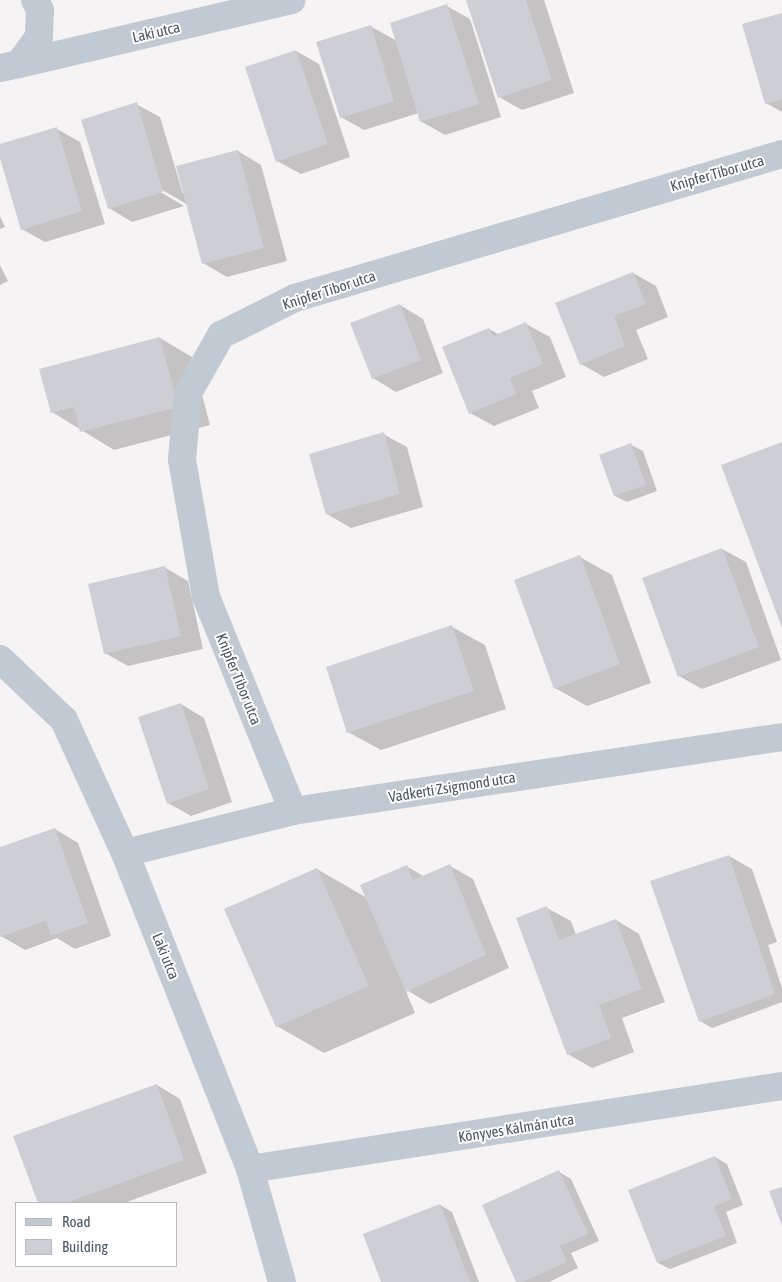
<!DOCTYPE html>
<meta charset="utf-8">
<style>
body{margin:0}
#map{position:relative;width:782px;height:1282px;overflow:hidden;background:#f5f3f3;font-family:"Asap Condensed",sans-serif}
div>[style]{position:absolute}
.shadow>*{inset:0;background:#0003}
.building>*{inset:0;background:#cdcfd5}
.minor>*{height:28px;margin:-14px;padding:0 14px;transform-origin:14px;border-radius:14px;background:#c1cad2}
span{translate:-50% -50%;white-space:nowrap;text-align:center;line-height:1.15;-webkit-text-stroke:4px #fff;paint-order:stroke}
.street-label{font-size:15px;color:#4a5661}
.legend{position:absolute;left:15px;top:1202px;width:162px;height:65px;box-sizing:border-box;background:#fff;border:1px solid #b7bbc0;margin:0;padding:6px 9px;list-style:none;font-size:15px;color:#4a5661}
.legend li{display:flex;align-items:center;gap:10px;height:25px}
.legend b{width:25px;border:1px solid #b7bbc0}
</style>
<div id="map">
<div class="shadow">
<i style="clip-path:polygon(467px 0,544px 0,574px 93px,522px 110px,499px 97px)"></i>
<i style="clip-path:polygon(447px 6px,470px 19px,501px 117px,445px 135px,422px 122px,419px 113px,364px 130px,341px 117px,370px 26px,397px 41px)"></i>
<i style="clip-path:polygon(782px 14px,782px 112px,766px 103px)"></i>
<i style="clip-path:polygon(296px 51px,319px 64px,350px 157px,301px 174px,277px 161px)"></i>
<i style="clip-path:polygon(136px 104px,160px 117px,183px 194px,238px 151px,261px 165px,287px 261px,227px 277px,203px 263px,188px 205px,159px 188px,157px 190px,184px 206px,132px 222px,109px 208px)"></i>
<i style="clip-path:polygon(57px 129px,80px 142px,105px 224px,45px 242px,22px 229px,0 146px)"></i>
<i style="clip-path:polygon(0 216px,5px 227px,0 229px)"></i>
<i style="clip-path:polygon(0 265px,8px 281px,0 285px)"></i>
<i style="clip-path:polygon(633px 273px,656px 286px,668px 317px,636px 330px,648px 359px,604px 377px,581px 364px)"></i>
<i style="clip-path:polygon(400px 305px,423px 319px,443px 373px,396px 392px,373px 378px)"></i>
<i style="clip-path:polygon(526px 324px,550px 337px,566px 377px,532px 391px,539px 408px,494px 426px,470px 413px,489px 329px,500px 335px)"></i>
<i style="clip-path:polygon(160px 338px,192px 357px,210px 425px,114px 450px,52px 412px)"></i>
<i style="clip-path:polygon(383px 434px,407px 447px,423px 507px,351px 528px,327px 514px)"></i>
<i style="clip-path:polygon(631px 445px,643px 451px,657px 491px,627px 502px,615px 496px)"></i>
<i style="clip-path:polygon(722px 549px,746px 562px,781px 660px,702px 689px,679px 676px,644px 578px)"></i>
<i style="clip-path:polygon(580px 557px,612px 575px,651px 683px,587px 706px,555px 688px)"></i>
<i style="clip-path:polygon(164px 567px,188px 581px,203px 649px,128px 666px,105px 653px)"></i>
<i style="clip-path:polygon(452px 627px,485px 645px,506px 709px,381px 750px,348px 732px)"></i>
<i style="clip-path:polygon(181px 704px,204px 718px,232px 802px,191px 816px,168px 803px)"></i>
<i style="clip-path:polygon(55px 829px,78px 843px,111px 936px,75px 949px,57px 938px,25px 950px,1px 936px,0 932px,0 848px)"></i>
<i style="clip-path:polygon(729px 856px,752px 869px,777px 942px,768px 945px,782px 988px,782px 1002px,712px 1028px,700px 1021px)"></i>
<i style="clip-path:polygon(406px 866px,425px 877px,450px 866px,473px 879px,509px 968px,430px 1004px,405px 989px,415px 1013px,324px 1053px,277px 1026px,317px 869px,367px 898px)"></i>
<i style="clip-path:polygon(547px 908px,571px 921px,576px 935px,616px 920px,639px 934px,665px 1002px,622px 1018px,634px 1052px,592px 1068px,568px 1054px)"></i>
<i style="clip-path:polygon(157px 1085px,180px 1099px,207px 1173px,124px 1203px,39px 1203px,15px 1137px)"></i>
<i style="clip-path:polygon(715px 1157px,727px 1164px,743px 1205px,726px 1212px,737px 1243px,670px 1269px,658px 1263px)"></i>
<i style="clip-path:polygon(559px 1172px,571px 1179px,599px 1241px,571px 1253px,578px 1268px,549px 1282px,517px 1282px)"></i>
<i style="clip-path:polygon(440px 1205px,452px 1212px,479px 1282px,382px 1282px)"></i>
</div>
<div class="building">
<i style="clip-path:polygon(466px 0,526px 0,552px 80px,498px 98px)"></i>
<i style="clip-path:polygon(447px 4px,479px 104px,420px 122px,390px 23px)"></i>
<i style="clip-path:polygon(782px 13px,782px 99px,765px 104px,742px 24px)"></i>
<i style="clip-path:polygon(371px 25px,394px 101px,340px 118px,316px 42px)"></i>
<i style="clip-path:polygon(296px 50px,328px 144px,276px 162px,245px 67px)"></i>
<i style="clip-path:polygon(137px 102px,163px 192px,108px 209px,81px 120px)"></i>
<i style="clip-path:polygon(57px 127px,82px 211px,21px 230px,0 158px,0 144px)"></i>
<i style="clip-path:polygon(238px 150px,264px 248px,202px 264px,176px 166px)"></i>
<i style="clip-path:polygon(633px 272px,646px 304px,614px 316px,625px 346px,580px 365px,555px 303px)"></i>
<i style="clip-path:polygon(400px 304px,421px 360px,372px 379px,350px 323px)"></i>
<i style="clip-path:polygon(526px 322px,543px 364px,510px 378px,516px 394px,469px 414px,442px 347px,489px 328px,493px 336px)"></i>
<i style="clip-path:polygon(160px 337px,178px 407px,80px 432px,74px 407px,51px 413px,39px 369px)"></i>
<i style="clip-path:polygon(384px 432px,400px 494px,326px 515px,309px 454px)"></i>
<i style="clip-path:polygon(782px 442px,782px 628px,721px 465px)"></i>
<i style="clip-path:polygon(631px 443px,646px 485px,614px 496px,599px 455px)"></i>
<i style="clip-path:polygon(722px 548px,759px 647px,678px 677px,642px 578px)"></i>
<i style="clip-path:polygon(580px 555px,620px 664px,554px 689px,514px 580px)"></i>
<i style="clip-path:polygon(165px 566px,181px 636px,104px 654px,88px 584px)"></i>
<i style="clip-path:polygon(452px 625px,474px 691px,347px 733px,326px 667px)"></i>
<i style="clip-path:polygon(181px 703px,209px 789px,167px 804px,138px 717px)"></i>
<i style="clip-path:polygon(55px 828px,88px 923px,51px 936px,46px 921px,0 937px,0 847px)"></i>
<i style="clip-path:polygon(729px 855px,775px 994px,699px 1022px,650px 881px)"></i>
<i style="clip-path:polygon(450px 864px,486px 955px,406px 992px,360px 885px,407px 865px,413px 880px)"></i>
<i style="clip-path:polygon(317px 868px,369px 986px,276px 1027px,224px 909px)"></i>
<i style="clip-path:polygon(547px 906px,559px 940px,616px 919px,642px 989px,599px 1005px,611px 1038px,567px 1055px,516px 918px)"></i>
<i style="clip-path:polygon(157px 1084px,184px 1160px,66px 1203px,38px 1203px,13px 1136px)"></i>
<i style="clip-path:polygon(715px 1156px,732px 1199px,714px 1206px,726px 1236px,657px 1263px,628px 1190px)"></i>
<i style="clip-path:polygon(559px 1170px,588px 1234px,560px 1246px,567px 1262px,523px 1282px,516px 1282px,482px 1205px)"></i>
<i style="clip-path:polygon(782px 1187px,782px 1226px,769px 1191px)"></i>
<i style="clip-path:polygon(440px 1204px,470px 1282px,381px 1282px,363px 1234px)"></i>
</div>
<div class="minor">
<i style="left:19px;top:64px;width:280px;rotate:-13.2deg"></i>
<i style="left:0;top:68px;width:19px;rotate:-12deg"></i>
<i style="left:19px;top:64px;width:34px;rotate:-54deg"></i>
<i style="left:39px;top:36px;width:26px;rotate:-88deg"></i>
<i style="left:40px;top:10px;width:11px;rotate:-117deg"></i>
<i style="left:0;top:659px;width:88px;rotate:43.6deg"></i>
<i style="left:64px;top:720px;width:146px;rotate:65.4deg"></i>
<i style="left:125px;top:853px;width:340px;rotate:68.4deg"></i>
<i style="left:250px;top:1169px;width:117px;rotate:74.2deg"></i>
<i style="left:293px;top:811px;width:231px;rotate:-112.1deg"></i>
<i style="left:206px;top:597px;width:140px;rotate:-99.9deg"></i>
<i style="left:182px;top:459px;width:66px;rotate:-84.8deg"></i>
<i style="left:188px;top:393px;width:67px;rotate:-60.4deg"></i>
<i style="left:221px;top:335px;width:83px;rotate:-26.6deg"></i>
<i style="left:295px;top:298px;width:508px;rotate:-16.47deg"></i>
<i style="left:125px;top:853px;width:173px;rotate:-14deg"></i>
<i style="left:293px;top:811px;width:495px;rotate:-8.6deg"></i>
<i style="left:250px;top:1169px;width:538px;rotate:-8.87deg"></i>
</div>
<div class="street-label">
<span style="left:156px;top:32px;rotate:-13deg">Laki utca</span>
<span style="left:717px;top:173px;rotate:-16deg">Knipfer Tibor utca</span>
<span style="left:329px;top:290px;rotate:-18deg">Knipfer Tibor utca</span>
<span style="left:239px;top:679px;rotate:68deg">Knipfer Tibor utca</span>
<span style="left:452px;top:787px;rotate:-9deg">Vadkerti Zsigmond utca</span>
<span style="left:166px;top:956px;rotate:68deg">Laki utca</span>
<span style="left:516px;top:1128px;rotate:-9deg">Könyves Kálmán utca</span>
</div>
<ul class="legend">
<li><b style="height:6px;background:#c1cad2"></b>Road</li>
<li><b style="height:14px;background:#cdcfd5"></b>Building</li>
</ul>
</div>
